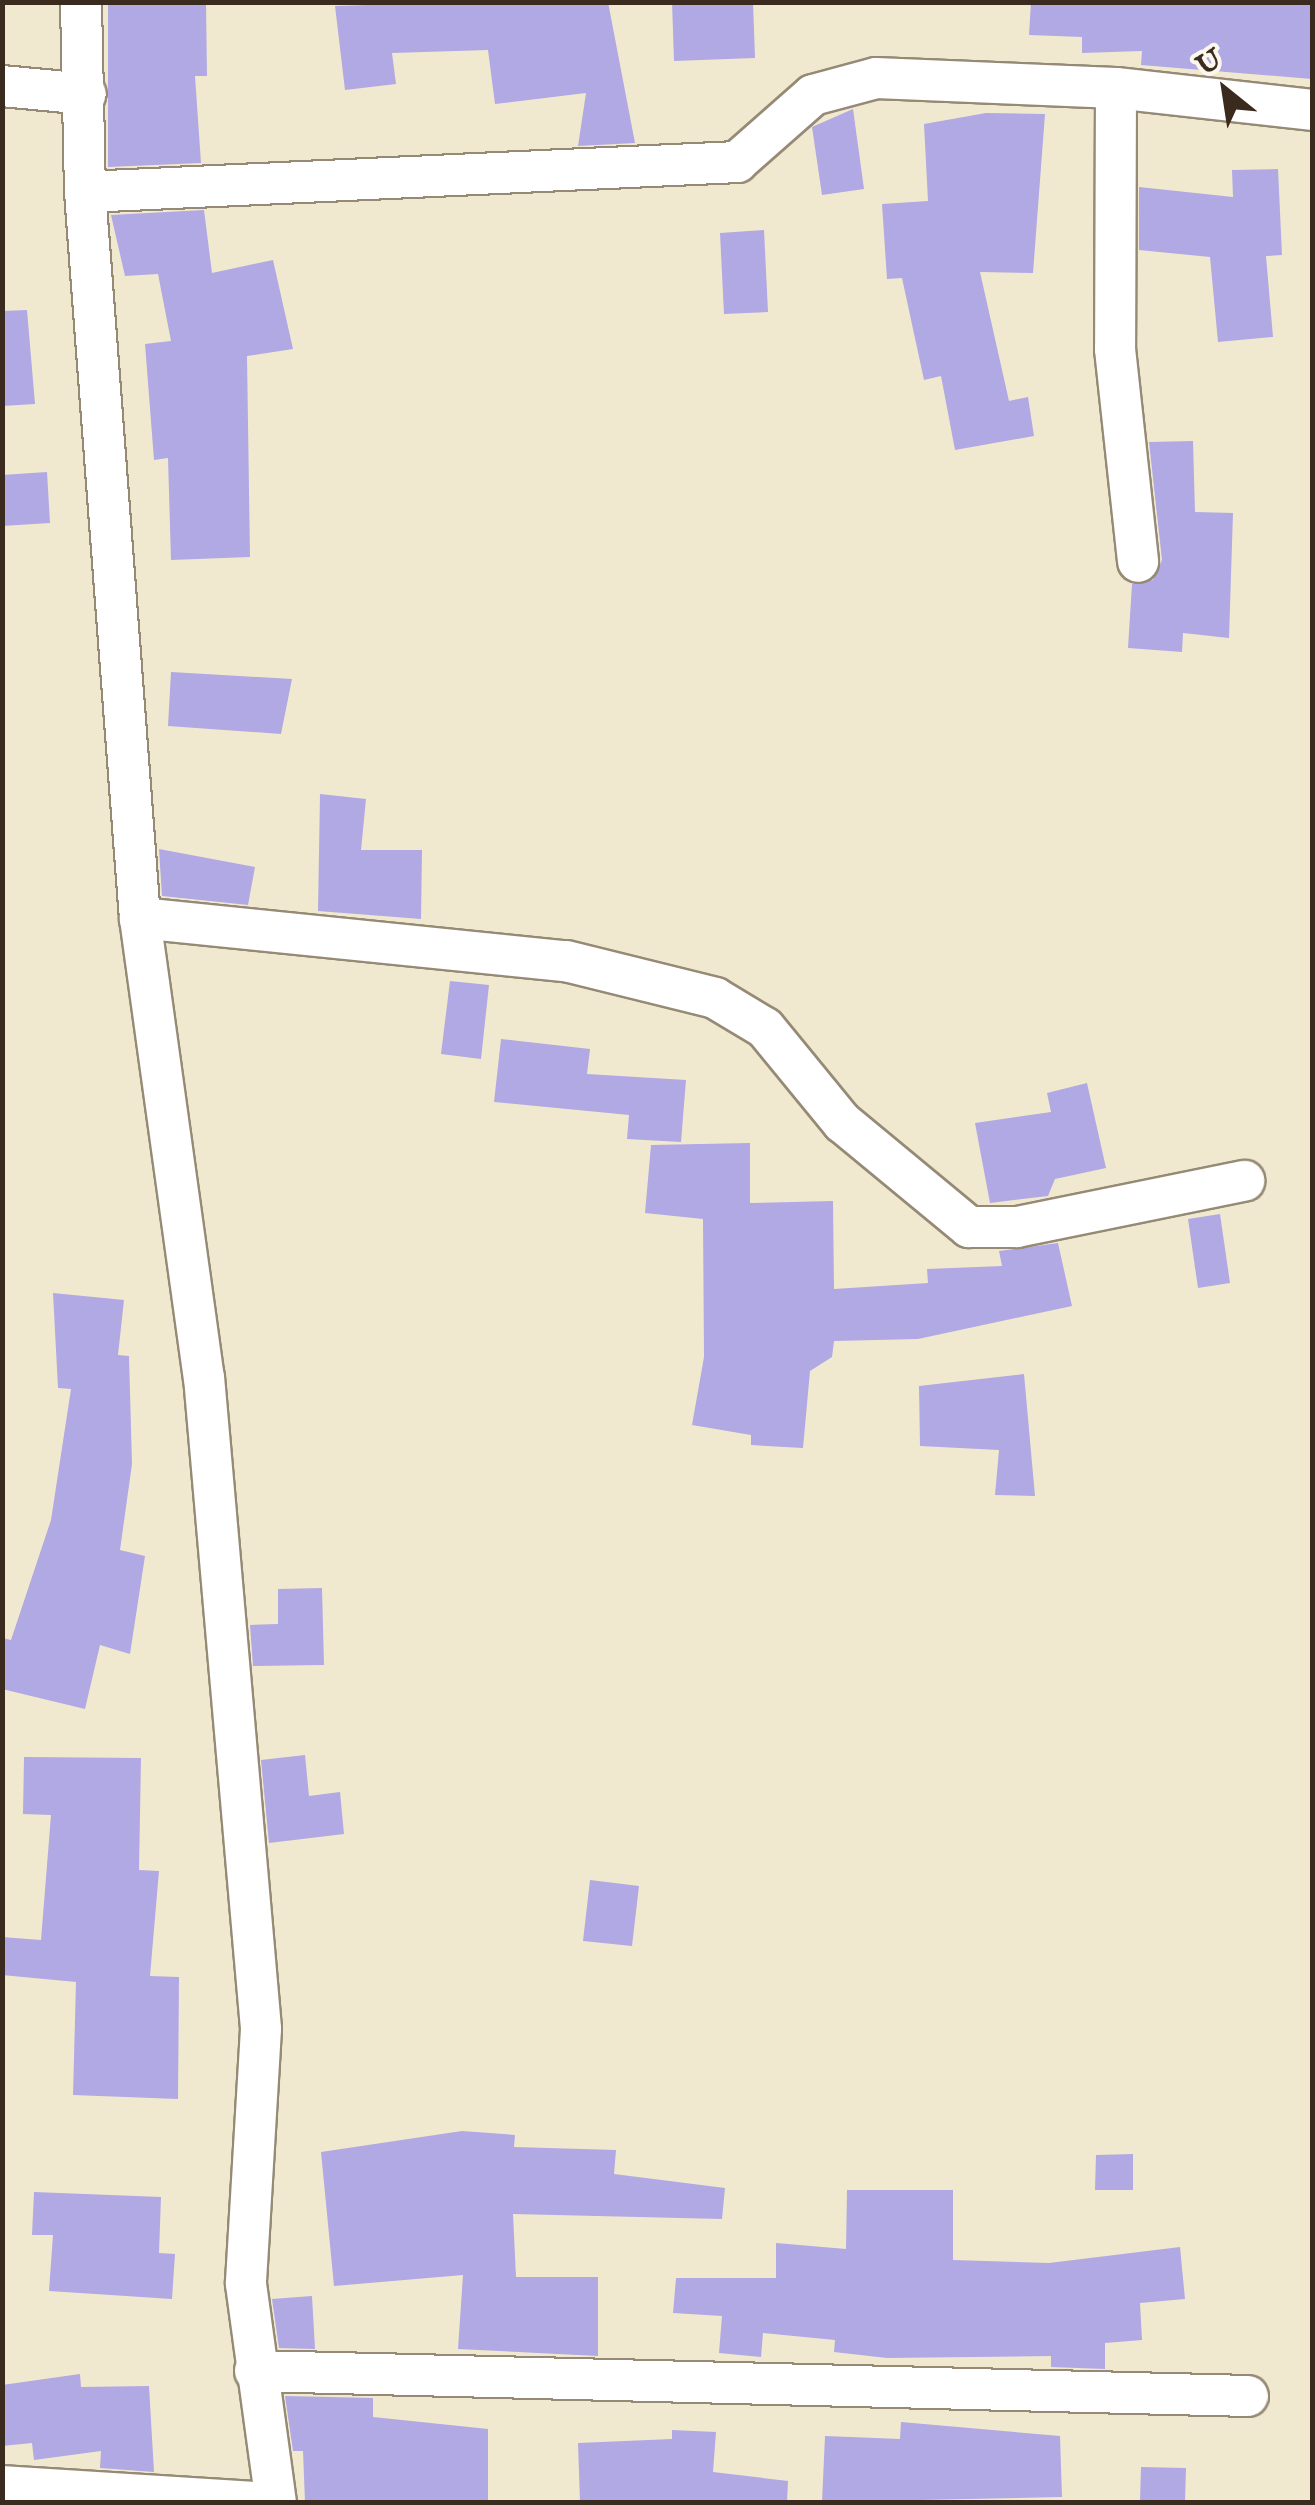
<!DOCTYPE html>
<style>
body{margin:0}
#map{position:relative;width:1315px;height:2505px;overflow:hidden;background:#f0e9cf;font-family:"IM FELL English",serif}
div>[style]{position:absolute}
.building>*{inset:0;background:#b0a9e3}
.roads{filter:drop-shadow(2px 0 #968a76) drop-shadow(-2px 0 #968a76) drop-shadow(0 2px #968a76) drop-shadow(0 -2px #968a76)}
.minor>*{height:40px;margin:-20px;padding:0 20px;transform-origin:20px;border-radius:20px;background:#fff}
span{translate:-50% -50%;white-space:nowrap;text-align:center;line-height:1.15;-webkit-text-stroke:8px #fbf7ec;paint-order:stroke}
.frame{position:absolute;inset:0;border:5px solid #3b2a1e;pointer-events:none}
.north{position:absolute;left:1175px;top:40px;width:100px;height:100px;-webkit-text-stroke:8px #fbf7ec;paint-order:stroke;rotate:330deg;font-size:28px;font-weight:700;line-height:40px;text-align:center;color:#3b2a1e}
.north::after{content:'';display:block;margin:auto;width:35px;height:45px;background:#3b2a1e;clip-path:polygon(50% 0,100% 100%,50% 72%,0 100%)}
</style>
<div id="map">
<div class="building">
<i style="clip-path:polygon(108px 2px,206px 2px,207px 76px,195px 76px,201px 163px,108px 167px)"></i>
<i style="clip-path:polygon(466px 2px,608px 2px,635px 143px,578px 146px,586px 93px,495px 104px,488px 50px,392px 53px,396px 84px,345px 90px,335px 6px)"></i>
<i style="clip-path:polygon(672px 2px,753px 2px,755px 58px,674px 61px)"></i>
<i style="clip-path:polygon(1031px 2px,1312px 2px,1312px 79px,1141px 65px,1142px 51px,1082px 53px,1082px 37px,1029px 35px)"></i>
<i style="clip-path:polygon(853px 109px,864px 189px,822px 195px,812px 127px)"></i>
<i style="clip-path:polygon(986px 113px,1045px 114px,1033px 273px,980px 272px,1009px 401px,1028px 397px,1034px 436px,955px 450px,941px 376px,924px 380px,902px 278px,887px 279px,882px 204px,928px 201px,924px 124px)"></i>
<i style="clip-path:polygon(1278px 169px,1282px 255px,1266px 256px,1273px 337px,1218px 342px,1210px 257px,1139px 250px,1139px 187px,1233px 197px,1232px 170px)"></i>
<i style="clip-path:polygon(204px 210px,212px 273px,273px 260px,293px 349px,247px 356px,250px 557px,171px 560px,168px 458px,154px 460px,145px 344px,171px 341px,158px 274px,125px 276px,111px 215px)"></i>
<i style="clip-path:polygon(764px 230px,768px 312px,724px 314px,720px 233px)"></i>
<i style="clip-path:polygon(27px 310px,35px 404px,2px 406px,2px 311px)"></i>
<i style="clip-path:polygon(1193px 441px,1195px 512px,1233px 513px,1229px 638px,1183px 633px,1182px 652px,1128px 648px,1132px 584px,1153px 580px,1162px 560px,1149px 442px)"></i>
<i style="clip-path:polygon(47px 472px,50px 523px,2px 526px,2px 475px)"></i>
<i style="clip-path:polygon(171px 672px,292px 679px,281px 734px,168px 726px)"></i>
<i style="clip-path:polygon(320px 794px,366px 799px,361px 850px,422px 850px,421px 919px,318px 911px)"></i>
<i style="clip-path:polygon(159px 849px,255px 867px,248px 905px,162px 896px)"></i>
<i style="clip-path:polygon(450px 981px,489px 985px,481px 1059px,441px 1054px)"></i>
<i style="clip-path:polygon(501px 1039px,590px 1049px,587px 1074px,686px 1080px,681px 1142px,627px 1139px,629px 1115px,494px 1102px)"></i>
<i style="clip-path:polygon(1087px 1083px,1106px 1168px,1055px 1179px,1048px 1196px,990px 1203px,975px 1123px,1051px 1112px,1047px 1093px)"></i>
<i style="clip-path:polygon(750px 1143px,750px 1203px,833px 1201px,834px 1289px,928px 1283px,927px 1269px,1002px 1266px,999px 1251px,1058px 1243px,1072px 1306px,918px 1339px,834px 1341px,832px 1357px,810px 1371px,803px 1448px,751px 1445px,751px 1435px,692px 1425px,704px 1357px,703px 1219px,645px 1213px,651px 1145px)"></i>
<i style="clip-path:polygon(1220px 1214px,1230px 1283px,1198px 1288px,1188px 1219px)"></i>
<i style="clip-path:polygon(53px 1293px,124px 1300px,118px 1355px,129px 1356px,132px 1464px,120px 1550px,145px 1556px,130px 1654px,100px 1645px,85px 1709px,2px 1689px,2px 1638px,11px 1640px,51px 1520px,71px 1389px,58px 1388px)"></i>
<i style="clip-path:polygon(1024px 1374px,1035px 1496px,995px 1495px,999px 1450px,920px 1446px,919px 1386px)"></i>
<i style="clip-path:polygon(322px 1588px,324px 1665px,253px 1666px,250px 1625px,278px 1624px,278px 1589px)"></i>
<i style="clip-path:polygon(305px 1755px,309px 1796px,340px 1792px,344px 1834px,269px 1843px,261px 1760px)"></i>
<i style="clip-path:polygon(24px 1757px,141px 1758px,139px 1870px,159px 1871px,150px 1976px,179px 1977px,178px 2099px,73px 2095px,76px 1982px,2px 1975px,2px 1937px,41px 1940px,51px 1815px,23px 1814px)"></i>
<i style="clip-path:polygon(590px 1880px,639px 1886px,632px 1946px,583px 1941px)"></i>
<i style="clip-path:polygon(462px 2131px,515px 2135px,514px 2147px,616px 2150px,614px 2174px,725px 2188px,722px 2219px,513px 2214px,516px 2277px,598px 2277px,598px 2356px,458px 2349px,463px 2275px,334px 2286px,321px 2152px)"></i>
<i style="clip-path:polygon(1133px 2154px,1133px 2190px,1095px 2190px,1096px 2155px)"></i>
<i style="clip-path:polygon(847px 2190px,953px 2190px,953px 2260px,1049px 2263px,1180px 2247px,1185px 2299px,1140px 2303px,1142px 2340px,1105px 2343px,1105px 2369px,1051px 2367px,1051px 2356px,887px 2358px,834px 2352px,835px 2340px,763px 2333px,761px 2357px,719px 2353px,722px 2316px,673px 2313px,676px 2278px,776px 2278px,776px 2243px,846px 2249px)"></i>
<i style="clip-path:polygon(34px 2192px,161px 2197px,159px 2253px,175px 2254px,172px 2299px,49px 2291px,53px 2235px,32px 2235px)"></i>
<i style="clip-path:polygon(312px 2296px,315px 2349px,279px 2348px,272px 2299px)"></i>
<i style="clip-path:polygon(80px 2374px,81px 2387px,149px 2386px,154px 2472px,100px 2468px,101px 2451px,34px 2460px,32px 2443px,2px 2446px,2px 2385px)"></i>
<i style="clip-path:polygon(285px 2396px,373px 2398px,373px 2417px,488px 2429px,488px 2502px,305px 2502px,303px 2451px,293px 2451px)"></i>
<i style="clip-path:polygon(901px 2422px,1060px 2436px,1062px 2497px,822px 2502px,825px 2436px,900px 2439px)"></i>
<i style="clip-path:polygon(672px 2430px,716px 2432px,713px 2472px,788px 2481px,787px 2502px,580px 2502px,578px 2443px,672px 2439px)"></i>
<i style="clip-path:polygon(1141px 2467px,1186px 2468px,1185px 2502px,1140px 2502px)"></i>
</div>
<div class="roads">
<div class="minor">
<i style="left:81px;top:2px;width:190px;rotate:88.8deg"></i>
<i style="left:85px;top:192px;width:728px;rotate:85.67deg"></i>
<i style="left:140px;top:918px;width:463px;rotate:82.1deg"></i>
<i style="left:204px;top:1377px;width:654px;rotate:85deg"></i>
<i style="left:261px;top:2029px;width:255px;rotate:93.4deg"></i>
<i style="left:246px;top:2284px;width:220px;rotate:82.2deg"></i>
<i style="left:2px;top:86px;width:84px;rotate:5.4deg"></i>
<i style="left:1116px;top:88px;width:261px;rotate:90.2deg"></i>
<i style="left:1115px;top:349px;width:214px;rotate:83.8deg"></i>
<i style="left:85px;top:192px;width:653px;rotate:-2.63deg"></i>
<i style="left:737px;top:162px;width:101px;rotate:-41.4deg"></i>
<i style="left:813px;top:95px;width:65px;rotate:-15.1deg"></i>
<i style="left:876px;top:78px;width:240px;rotate:2.4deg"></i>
<i style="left:1116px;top:88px;width:197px;rotate:6.4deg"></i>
<i style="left:140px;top:918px;width:428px;rotate:5.8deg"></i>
<i style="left:566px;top:961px;width:154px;rotate:13.9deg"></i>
<i style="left:715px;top:998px;width:58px;rotate:31deg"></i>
<i style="left:765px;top:1028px;width:122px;rotate:50.7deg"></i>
<i style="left:842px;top:1122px;width:165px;rotate:39.6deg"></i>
<i style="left:969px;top:1227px;width:48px"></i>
<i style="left:1017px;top:1227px;width:232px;rotate:-11.5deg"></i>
<i style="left:255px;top:2371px;width:993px;rotate:1.44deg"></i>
<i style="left:2px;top:2486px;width:257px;rotate:3.6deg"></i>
</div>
</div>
<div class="frame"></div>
<div class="north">U</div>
</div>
